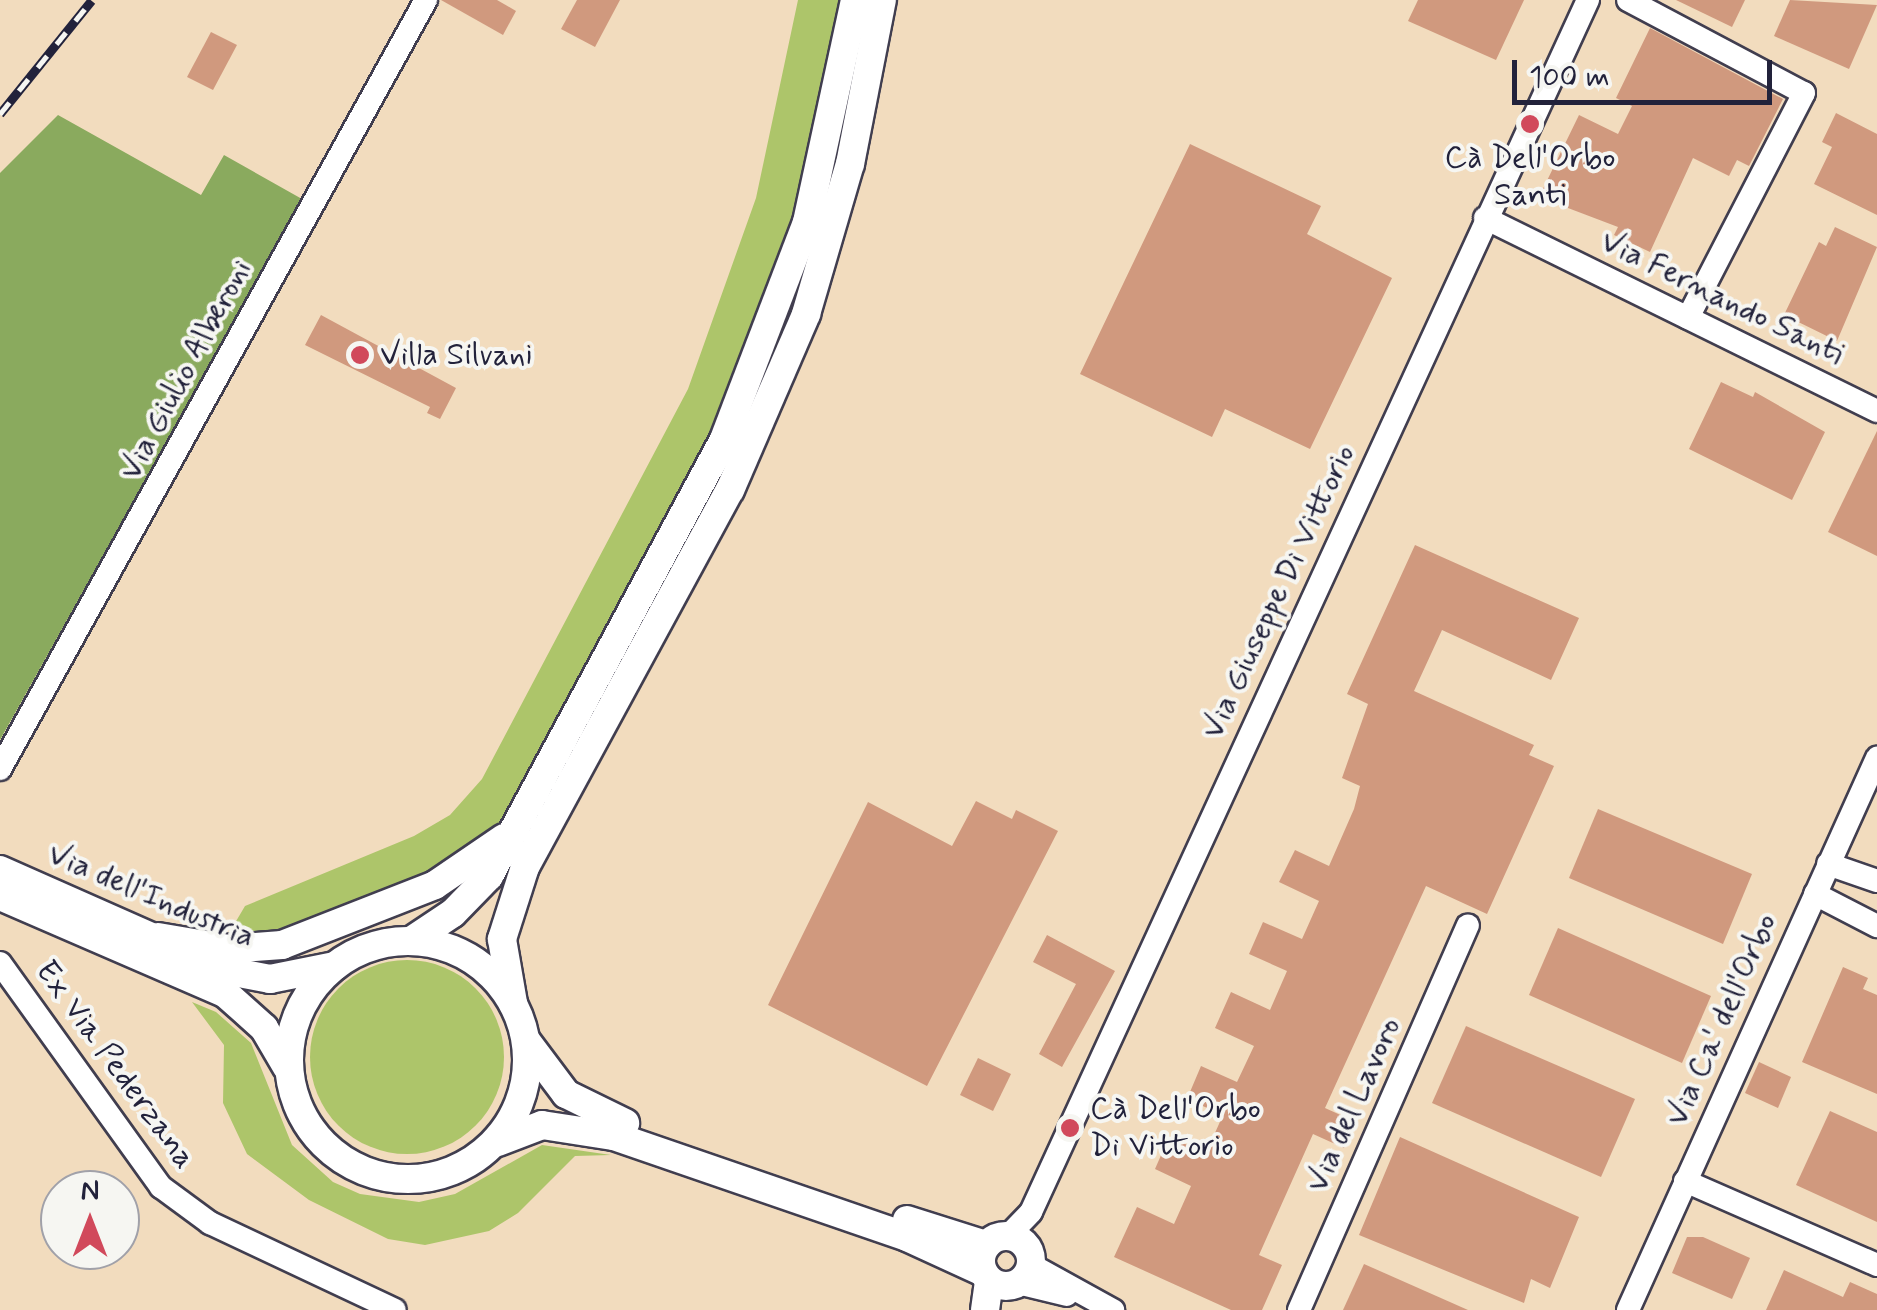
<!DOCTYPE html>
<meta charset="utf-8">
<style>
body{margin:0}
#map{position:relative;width:1877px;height:1310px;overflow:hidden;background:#f2dcbe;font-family:Mynerve,sans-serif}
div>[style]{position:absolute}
.green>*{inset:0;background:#adc56a}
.round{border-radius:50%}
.forest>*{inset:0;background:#8aaa5e}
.building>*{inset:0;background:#d0997e}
.roads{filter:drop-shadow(2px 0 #413e4f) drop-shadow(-2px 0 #413e4f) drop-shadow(0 2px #413e4f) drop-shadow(0 -2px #413e4f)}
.minor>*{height:22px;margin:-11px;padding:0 11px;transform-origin:11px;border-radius:11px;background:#fff}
.major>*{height:28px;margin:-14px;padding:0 14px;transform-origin:14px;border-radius:14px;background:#fff}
.major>.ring{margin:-14px;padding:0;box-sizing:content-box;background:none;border:28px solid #fff;border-radius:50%}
.rail>*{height:9px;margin-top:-4.5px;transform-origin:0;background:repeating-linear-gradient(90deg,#f6f6f2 0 15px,#22223b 0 30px);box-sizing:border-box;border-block:2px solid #22223b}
.dots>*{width:28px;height:28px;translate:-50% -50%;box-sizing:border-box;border:5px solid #f6f6f2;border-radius:50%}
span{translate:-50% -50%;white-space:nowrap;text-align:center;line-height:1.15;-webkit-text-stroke:8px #f6f6f2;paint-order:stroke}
.poi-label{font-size:32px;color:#22223b}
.left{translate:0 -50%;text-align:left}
.street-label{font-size:32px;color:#22223b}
.north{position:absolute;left:40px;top:1170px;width:100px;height:100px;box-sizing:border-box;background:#f6f6f2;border:2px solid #a1a1a9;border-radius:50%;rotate:0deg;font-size:28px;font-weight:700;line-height:40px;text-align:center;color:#22223b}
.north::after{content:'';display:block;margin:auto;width:35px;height:45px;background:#d1495b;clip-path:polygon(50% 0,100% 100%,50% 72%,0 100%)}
.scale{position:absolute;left:1512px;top:60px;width:260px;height:45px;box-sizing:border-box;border:5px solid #22223b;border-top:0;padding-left:12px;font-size:30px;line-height:35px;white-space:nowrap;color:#22223b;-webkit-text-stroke:8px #f6f6f2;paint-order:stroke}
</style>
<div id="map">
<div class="green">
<i style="clip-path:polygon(798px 0,841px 0,798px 202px,775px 277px,691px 476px,503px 822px,466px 859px,297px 934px,225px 940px,245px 906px,414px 836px,450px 815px,482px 779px,688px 389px,756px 198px)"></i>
<i class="round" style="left:310px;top:960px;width:194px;height:194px"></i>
<i style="clip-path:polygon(192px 1002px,216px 1012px,251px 1043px,292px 1145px,333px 1182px,360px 1194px,419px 1202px,455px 1194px,542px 1145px,611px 1155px,575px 1156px,518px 1213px,489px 1231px,425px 1245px,388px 1239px,309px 1200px,247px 1154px,223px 1103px,224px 1045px)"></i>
</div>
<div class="forest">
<i style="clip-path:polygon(58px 115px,201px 195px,224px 155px,302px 199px,0 740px,0 173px)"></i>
</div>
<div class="building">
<i style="clip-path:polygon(441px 0,497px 0,516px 11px,503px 35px)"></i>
<i style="clip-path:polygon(577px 0,620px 0,595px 47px,561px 29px)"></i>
<i style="clip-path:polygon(1418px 0,1524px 0,1496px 60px,1408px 21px)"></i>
<i style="clip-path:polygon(1676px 0,1745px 0,1732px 27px)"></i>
<i style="clip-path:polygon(1790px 0,1877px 5px,1849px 69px,1774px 36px)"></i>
<i style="clip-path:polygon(1650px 28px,1783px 99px,1749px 166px,1737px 160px,1729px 176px,1693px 158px,1650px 252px,1614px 235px,1618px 227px,1539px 197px,1579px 115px,1618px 134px,1632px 106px,1616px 98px)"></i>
<i style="clip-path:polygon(211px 32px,237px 45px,213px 90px,187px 77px)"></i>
<i style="clip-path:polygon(1836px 113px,1877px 134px,1877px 215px,1814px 184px,1832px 147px,1822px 142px)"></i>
<i style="clip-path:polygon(1190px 144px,1321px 206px,1307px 234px,1392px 278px,1310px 449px,1225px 409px,1212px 437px,1080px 374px)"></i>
<i style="clip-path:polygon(1835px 227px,1877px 247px,1837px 341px,1784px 315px,1819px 242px,1826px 246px)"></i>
<i style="clip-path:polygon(321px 315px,456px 388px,440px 419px,427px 413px,430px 407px,305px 345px)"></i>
<i style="clip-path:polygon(1721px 382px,1753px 397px,1755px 392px,1825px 432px,1792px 500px,1689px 449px)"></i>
<i style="clip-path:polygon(1877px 431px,1877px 556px,1828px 532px)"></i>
<i style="clip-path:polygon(1415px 545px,1579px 618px,1551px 680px,1442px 630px,1414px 691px,1534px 745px,1529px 755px,1554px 766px,1487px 914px,1426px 886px,1325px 1108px,1356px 1122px,1344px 1148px,1313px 1134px,1259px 1255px,1282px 1265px,1262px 1310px,1231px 1310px,1114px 1257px,1137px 1207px,1174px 1224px,1191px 1186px,1155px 1169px,1169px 1137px,1206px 1153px,1223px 1115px,1187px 1099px,1201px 1066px,1237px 1082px,1254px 1046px,1215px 1028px,1231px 992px,1270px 1010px,1287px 971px,1249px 954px,1263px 922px,1302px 939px,1319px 901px,1279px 882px,1295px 850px,1329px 866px,1354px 809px,1360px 786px,1342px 778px,1368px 704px,1347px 694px)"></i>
<i style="clip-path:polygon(976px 801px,1012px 819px,1016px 810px,1058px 831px,927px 1086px,768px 1005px,868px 802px,952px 846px)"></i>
<i style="clip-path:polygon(1598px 809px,1752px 874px,1723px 944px,1569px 878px)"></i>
<i style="clip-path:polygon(1558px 928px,1711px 996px,1682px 1063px,1529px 995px)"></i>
<i style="clip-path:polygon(1047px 935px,1115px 971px,1062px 1067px,1039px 1054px,1076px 984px,1033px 962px)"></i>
<i style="clip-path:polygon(1843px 967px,1868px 978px,1863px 989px,1877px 995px,1877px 1094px,1802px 1062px)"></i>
<i style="clip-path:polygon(1466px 1026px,1635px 1099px,1601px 1177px,1432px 1103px)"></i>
<i style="clip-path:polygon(978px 1058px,1011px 1074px,993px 1111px,960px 1095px)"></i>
<i style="clip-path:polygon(1759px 1062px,1791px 1077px,1778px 1108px,1745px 1093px)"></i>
<i style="clip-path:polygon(1830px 1111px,1877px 1132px,1877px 1222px,1796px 1185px)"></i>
<i style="clip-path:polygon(1400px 1137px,1579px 1217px,1550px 1288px,1531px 1279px,1524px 1303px,1359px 1235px)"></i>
<i style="clip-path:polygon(1687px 1237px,1703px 1237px,1750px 1258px,1732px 1299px,1672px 1273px)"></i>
<i style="clip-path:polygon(1364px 1264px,1468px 1310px,1343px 1310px)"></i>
<i style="clip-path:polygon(1784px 1270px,1843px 1297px,1850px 1282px,1877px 1294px,1877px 1310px,1766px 1310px)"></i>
</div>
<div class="roads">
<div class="minor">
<i style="left:1628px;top:0;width:199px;rotate:27.9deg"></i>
<i style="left:1804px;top:93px;width:253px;rotate:117.3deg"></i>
<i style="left:1485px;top:218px;width:437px;rotate:26.2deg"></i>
<i style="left:0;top:769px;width:879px;rotate:-61.02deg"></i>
<i style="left:1828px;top:864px;width:52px;rotate:19.1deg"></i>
<i style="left:1815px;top:894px;width:70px;rotate:27.3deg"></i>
<i style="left:0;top:963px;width:276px;rotate:54.3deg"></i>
<i style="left:161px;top:1187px;width:61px;rotate:36.3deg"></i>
<i style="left:210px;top:1223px;width:204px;rotate:25.2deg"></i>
<i style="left:1685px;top:1181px;width:210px;rotate:23.6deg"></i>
<i style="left:1008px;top:1236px;width:33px;rotate:-46deg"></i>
<i style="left:1031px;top:1212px;width:1334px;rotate:-65.32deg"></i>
<i style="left:1031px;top:1265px;width:94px;rotate:28.8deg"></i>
<i style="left:1018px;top:1283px;width:50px;rotate:13.8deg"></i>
<i style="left:1299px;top:1310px;width:420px;rotate:-66.3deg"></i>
<i style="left:1628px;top:1310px;width:606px;rotate:-65.72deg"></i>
</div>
<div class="major">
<i style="left:0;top:870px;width:249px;rotate:23.9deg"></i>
<i style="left:228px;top:971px;width:43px;rotate:10.8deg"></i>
<i style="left:270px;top:979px;width:66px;rotate:-11.3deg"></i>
<i style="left:0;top:896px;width:246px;rotate:23.4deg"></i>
<i style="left:226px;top:994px;width:51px;rotate:41.8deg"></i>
<i style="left:264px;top:1028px;width:45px;rotate:59.5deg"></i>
<i style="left:158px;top:937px;width:72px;rotate:9.6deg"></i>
<i style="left:229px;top:949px;width:53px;rotate:-4.3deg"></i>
<i style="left:282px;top:945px;width:164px;rotate:-21.4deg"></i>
<i style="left:435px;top:885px;width:83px;rotate:-34.3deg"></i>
<i class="ring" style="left:289px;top:941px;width:210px;height:210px"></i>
<i style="left:411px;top:941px;width:50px;rotate:-33.7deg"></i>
<i style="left:453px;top:913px;width:52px;rotate:-45.8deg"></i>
<i style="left:489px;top:876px;width:493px;rotate:-61.7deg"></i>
<i style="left:723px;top:442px;width:235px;rotate:-69.1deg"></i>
<i style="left:807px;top:222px;width:227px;rotate:-77.8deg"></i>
<i style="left:513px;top:1003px;width:65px;rotate:-99.8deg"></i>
<i style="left:502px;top:939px;width:76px;rotate:-72.3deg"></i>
<i style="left:525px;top:867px;width:429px;rotate:-61.5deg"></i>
<i style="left:730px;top:490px;width:192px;rotate:-66.6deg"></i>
<i style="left:806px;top:314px;width:156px;rotate:-73.7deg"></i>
<i style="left:850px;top:164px;width:167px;rotate:-79deg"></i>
<i style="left:527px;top:1042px;width:65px;rotate:53.1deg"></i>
<i style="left:566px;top:1094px;width:66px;rotate:26.2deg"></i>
<i style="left:498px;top:1142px;width:47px;rotate:-21.1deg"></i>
<i style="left:542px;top:1125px;width:73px;rotate:8.7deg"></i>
<i style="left:614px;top:1136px;width:310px;rotate:19deg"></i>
<i style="left:907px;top:1237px;width:84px;rotate:24.7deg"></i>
<i style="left:907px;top:1220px;width:83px;rotate:17.6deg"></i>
<i class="ring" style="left:981px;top:1236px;width:22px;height:22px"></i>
<i style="left:985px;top:1310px;width:30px;rotate:-82deg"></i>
</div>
</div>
<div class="rail">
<i style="left:0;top:114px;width:146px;rotate:-51.1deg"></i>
</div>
<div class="dots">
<i style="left:1530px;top:124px;background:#d1495b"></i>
<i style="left:360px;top:355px;background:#d1495b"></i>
<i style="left:1070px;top:1128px;background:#d1495b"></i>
</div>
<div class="poi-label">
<span style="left:1530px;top:177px">Cà Dell'Orbo<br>Santi</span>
<span class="left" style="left:380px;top:355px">Villa Silvani</span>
<span class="left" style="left:1090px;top:1128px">Cà Dell'Orbo<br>Di Vittorio</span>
</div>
<div class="street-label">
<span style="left:1722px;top:298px;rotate:26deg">Via Fernando Santi</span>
<span style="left:186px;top:370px;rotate:-62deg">Via Giulio Alberoni</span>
<span style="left:1279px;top:592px;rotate:-65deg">Via Giuseppe Di Vittorio</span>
<span style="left:151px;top:896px;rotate:23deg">Via dell'Industria</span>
<span style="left:1722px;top:1020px;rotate:-66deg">Via Ca' dell'Orbo</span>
<span style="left:115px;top:1065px;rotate:54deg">Ex Via Pederzana</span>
<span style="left:1354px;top:1105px;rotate:-66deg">Via del Lavoro</span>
</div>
<div class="north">N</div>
<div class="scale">100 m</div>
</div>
